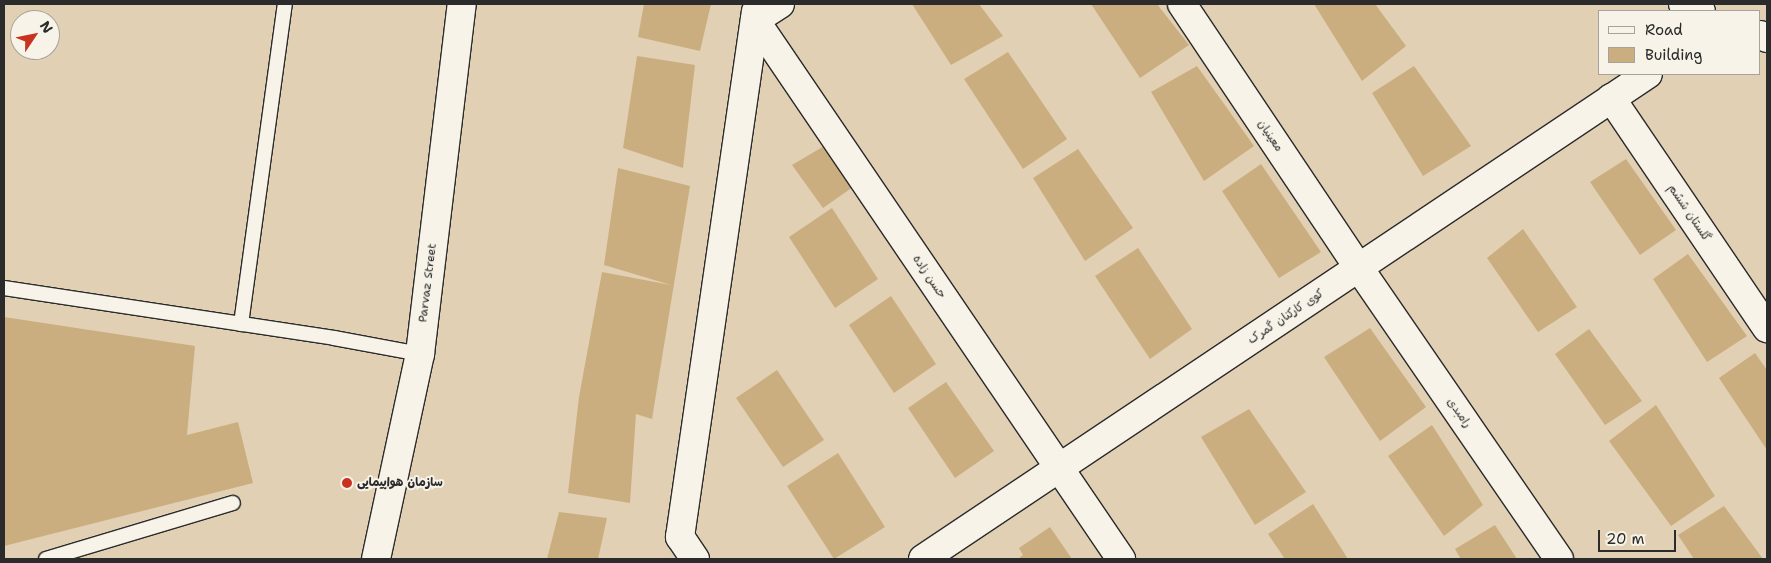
<!DOCTYPE html>
<meta charset="utf-8">
<style>
body{margin:0}
#map{position:relative;width:1771px;height:563px;overflow:hidden;background:#eadec9;font-family:"Shantell Sans","Playpen Sans Arabic",sans-serif}
div>[style]{position:absolute}
.built>*{inset:0;background:#e1d0b3}
.building>*{inset:0;background:#cbae80}
.roads{filter:drop-shadow(1px 0 #2b2b2b) drop-shadow(-1px 0 #2b2b2b) drop-shadow(0 1px #2b2b2b) drop-shadow(0 -1px #2b2b2b)}
.service>*{height:14px;margin:-7px;padding:0 7px;transform-origin:7px;border-radius:7px;background:#f7f3e8}
.minor>*{height:28px;margin:-14px;padding:0 14px;transform-origin:14px;border-radius:14px;background:#f7f3e8}
.secondary>*{height:28px;margin:-14px;padding:0 14px;transform-origin:14px;border-radius:14px;background:#f7f3e8}
.dots>*{width:14px;height:14px;translate:-50% -50%;box-sizing:border-box;border:2px solid #f7f3e8;border-radius:50%}
span{translate:-50% -50%;white-space:nowrap;text-align:center;line-height:1.15;-webkit-text-stroke:4px #f7f3e8;paint-order:stroke}
.street-label{font-size:12px;color:#2b2b2b}
.poi-label{font-size:12px;color:#2b2b2b;font-weight:700}
.left{translate:0 -50%;text-align:left}
.frame{position:absolute;inset:0;border:5px solid #2b2b2b;pointer-events:none}
.legend{position:absolute;left:1598px;top:10px;width:162px;height:65px;box-sizing:border-box;background:#f7f3e8;border:1px solid #a5a39c;margin:0;padding:6px 9px;list-style:none;font-size:15px;color:#2b2b2b}
.legend li{display:flex;align-items:center;gap:10px;height:25px}
.legend b{width:25px;border:1px solid #a5a39c}
.north{position:absolute;left:10px;top:10px;width:50px;height:50px;box-sizing:border-box;background:#f7f3e8;border:1px solid #a5a39c;border-radius:50%;rotate:56deg;font-size:14px;font-weight:700;line-height:20px;text-align:center;color:#2b2b2b}
.north::after{content:'';display:block;margin:auto;width:18px;height:22px;background:#c8321e;clip-path:polygon(50% 0,100% 100%,50% 72%,0 100%)}
.scale{position:absolute;left:1598px;top:530px;width:78px;height:22px;box-sizing:border-box;border:2px solid #2b2b2b;border-top:0;padding-left:6px;font-size:15px;line-height:18px;white-space:nowrap;color:#2b2b2b;-webkit-text-stroke:4px #f7f3e8;paint-order:stroke}
</style>
<div id="map">
<div class="built">
<i style="clip-path:polygon(evenodd,4px 4px,1767px 4px,1767px 559px,4px 559px,4px 4px,1600px 11px,1760px 11px,1760px 74px,1600px 74px,1600px 11px,4px 4px,20px 20px,50px 20px,50px 50px,20px 50px,20px 20px)"></i>
</div>
<div class="building">
<i style="clip-path:polygon(644px 4px,711px 4px,700px 51px,638px 37px)"></i>
<i style="clip-path:polygon(912px 4px,979px 4px,1003px 36px,951px 65px)"></i>
<i style="clip-path:polygon(1091px 4px,1157px 4px,1189px 45px,1140px 78px)"></i>
<i style="clip-path:polygon(1314px 4px,1375px 4px,1406px 46px,1362px 81px)"></i>
<i style="clip-path:polygon(1008px 52px,1067px 139px,1023px 169px,964px 79px)"></i>
<i style="clip-path:polygon(637px 56px,695px 65px,683px 168px,623px 148px)"></i>
<i style="clip-path:polygon(1197px 66px,1254px 146px,1204px 181px,1151px 92px)"></i>
<i style="clip-path:polygon(1414px 66px,1471px 146px,1423px 176px,1372px 93px)"></i>
<i style="clip-path:polygon(836px 139px,863px 180px,823px 208px,792px 165px)"></i>
<i style="clip-path:polygon(1078px 149px,1133px 228px,1085px 261px,1033px 178px)"></i>
<i style="clip-path:polygon(1626px 159px,1676px 230px,1640px 255px,1590px 182px)"></i>
<i style="clip-path:polygon(1261px 164px,1321px 252px,1279px 278px,1222px 191px)"></i>
<i style="clip-path:polygon(618px 168px,690px 186px,652px 419px,636px 414px,630px 503px,568px 493px,579px 397px,602px 272px,671px 285px,604px 265px)"></i>
<i style="clip-path:polygon(832px 208px,878px 279px,835px 308px,789px 237px)"></i>
<i style="clip-path:polygon(1523px 229px,1577px 307px,1538px 332px,1487px 258px)"></i>
<i style="clip-path:polygon(1138px 248px,1192px 329px,1150px 359px,1095px 276px)"></i>
<i style="clip-path:polygon(1688px 254px,1747px 336px,1707px 362px,1653px 279px)"></i>
<i style="clip-path:polygon(891px 296px,936px 364px,894px 393px,849px 325px)"></i>
<i style="clip-path:polygon(4px 317px,195px 346px,187px 435px,238px 422px,253px 483px,4px 546px)"></i>
<i style="clip-path:polygon(1370px 328px,1426px 407px,1380px 441px,1324px 357px)"></i>
<i style="clip-path:polygon(1589px 329px,1642px 401px,1605px 425px,1555px 354px)"></i>
<i style="clip-path:polygon(1755px 353px,1767px 370px,1767px 450px,1719px 378px)"></i>
<i style="clip-path:polygon(777px 370px,824px 440px,783px 467px,736px 398px)"></i>
<i style="clip-path:polygon(946px 382px,994px 451px,955px 478px,908px 408px)"></i>
<i style="clip-path:polygon(1656px 405px,1715px 496px,1671px 526px,1609px 441px)"></i>
<i style="clip-path:polygon(1249px 409px,1306px 492px,1255px 525px,1201px 437px)"></i>
<i style="clip-path:polygon(1432px 425px,1483px 505px,1444px 536px,1388px 456px)"></i>
<i style="clip-path:polygon(838px 453px,885px 527px,834px 559px,787px 486px)"></i>
<i style="clip-path:polygon(1313px 504px,1348px 559px,1285px 559px,1268px 534px)"></i>
<i style="clip-path:polygon(1724px 506px,1763px 559px,1694px 559px,1678px 535px)"></i>
<i style="clip-path:polygon(559px 512px,607px 518px,598px 559px,547px 559px)"></i>
<i style="clip-path:polygon(1495px 525px,1517px 559px,1461px 559px,1455px 549px)"></i>
<i style="clip-path:polygon(1050px 527px,1072px 559px,1018px 559px,1023px 555px,1019px 548px)"></i>
</div>
<div class="roads">
<div class="service">
<i style="left:4px;top:288px;width:334px;rotate:8.6deg"></i>
<i style="left:334px;top:338px;width:87px;rotate:10.5deg"></i>
<i style="left:241px;top:324px;width:323px;rotate:-82.2deg"></i>
<i style="left:46px;top:559px;width:195px;rotate:-16.7deg"></i>
</div>
<div class="minor">
<i style="left:780px;top:4px;width:30px;rotate:147deg"></i>
<i style="left:755px;top:20px;width:652px;rotate:55.82deg"></i>
<i style="left:1182px;top:4px;width:318px;rotate:56.2deg"></i>
<i style="left:1359px;top:268px;width:353px;rotate:55.5deg"></i>
<i style="left:1611px;top:98px;width:278px;rotate:55.9deg"></i>
<i style="left:695px;top:559px;width:27px;rotate:-124deg"></i>
<i style="left:680px;top:537px;width:531px;rotate:-81.78deg"></i>
<i style="left:923px;top:559px;width:872px;rotate:-33.78deg"></i>
</div>
<div class="secondary">
<i style="left:1683px;top:4px;width:19px;rotate:21deg"></i>
<i style="left:1760px;top:35px;width:8px;rotate:23deg"></i>
<i style="left:376px;top:559px;width:210px;rotate:-77.9deg"></i>
<i style="left:420px;top:354px;width:353px;rotate:-83.2deg"></i>
</div>
</div>
<div class="dots">
<i style="left:347px;top:483px;background:#c8321e"></i>
</div>
<div class="street-label">
<span style="left:1270px;top:136px;rotate:56deg">معینیان</span>
<span style="left:1689px;top:213px;rotate:56deg">گلستان ششم</span>
<span style="left:929px;top:277px;rotate:56deg">حسن زاده</span>
<span style="left:428px;top:283px;rotate:-83deg">Parvaz Street</span>
<span style="left:1286px;top:317px;rotate:-34deg">کوی کارکنان گمرک</span>
<span style="left:1459px;top:413px;rotate:56deg">رامبدی</span>
</div>
<div class="poi-label">
<span class="left" style="left:357px;top:483px">سازمان هواپیمایی</span>
</div>
<div class="frame"></div>
<ul class="legend">
<li><b style="height:6px;background:#f7f3e8"></b>Road</li>
<li><b style="height:14px;background:#cbae80"></b>Building</li>
</ul>
<div class="north">N</div>
<div class="scale">20 m</div>
</div>
